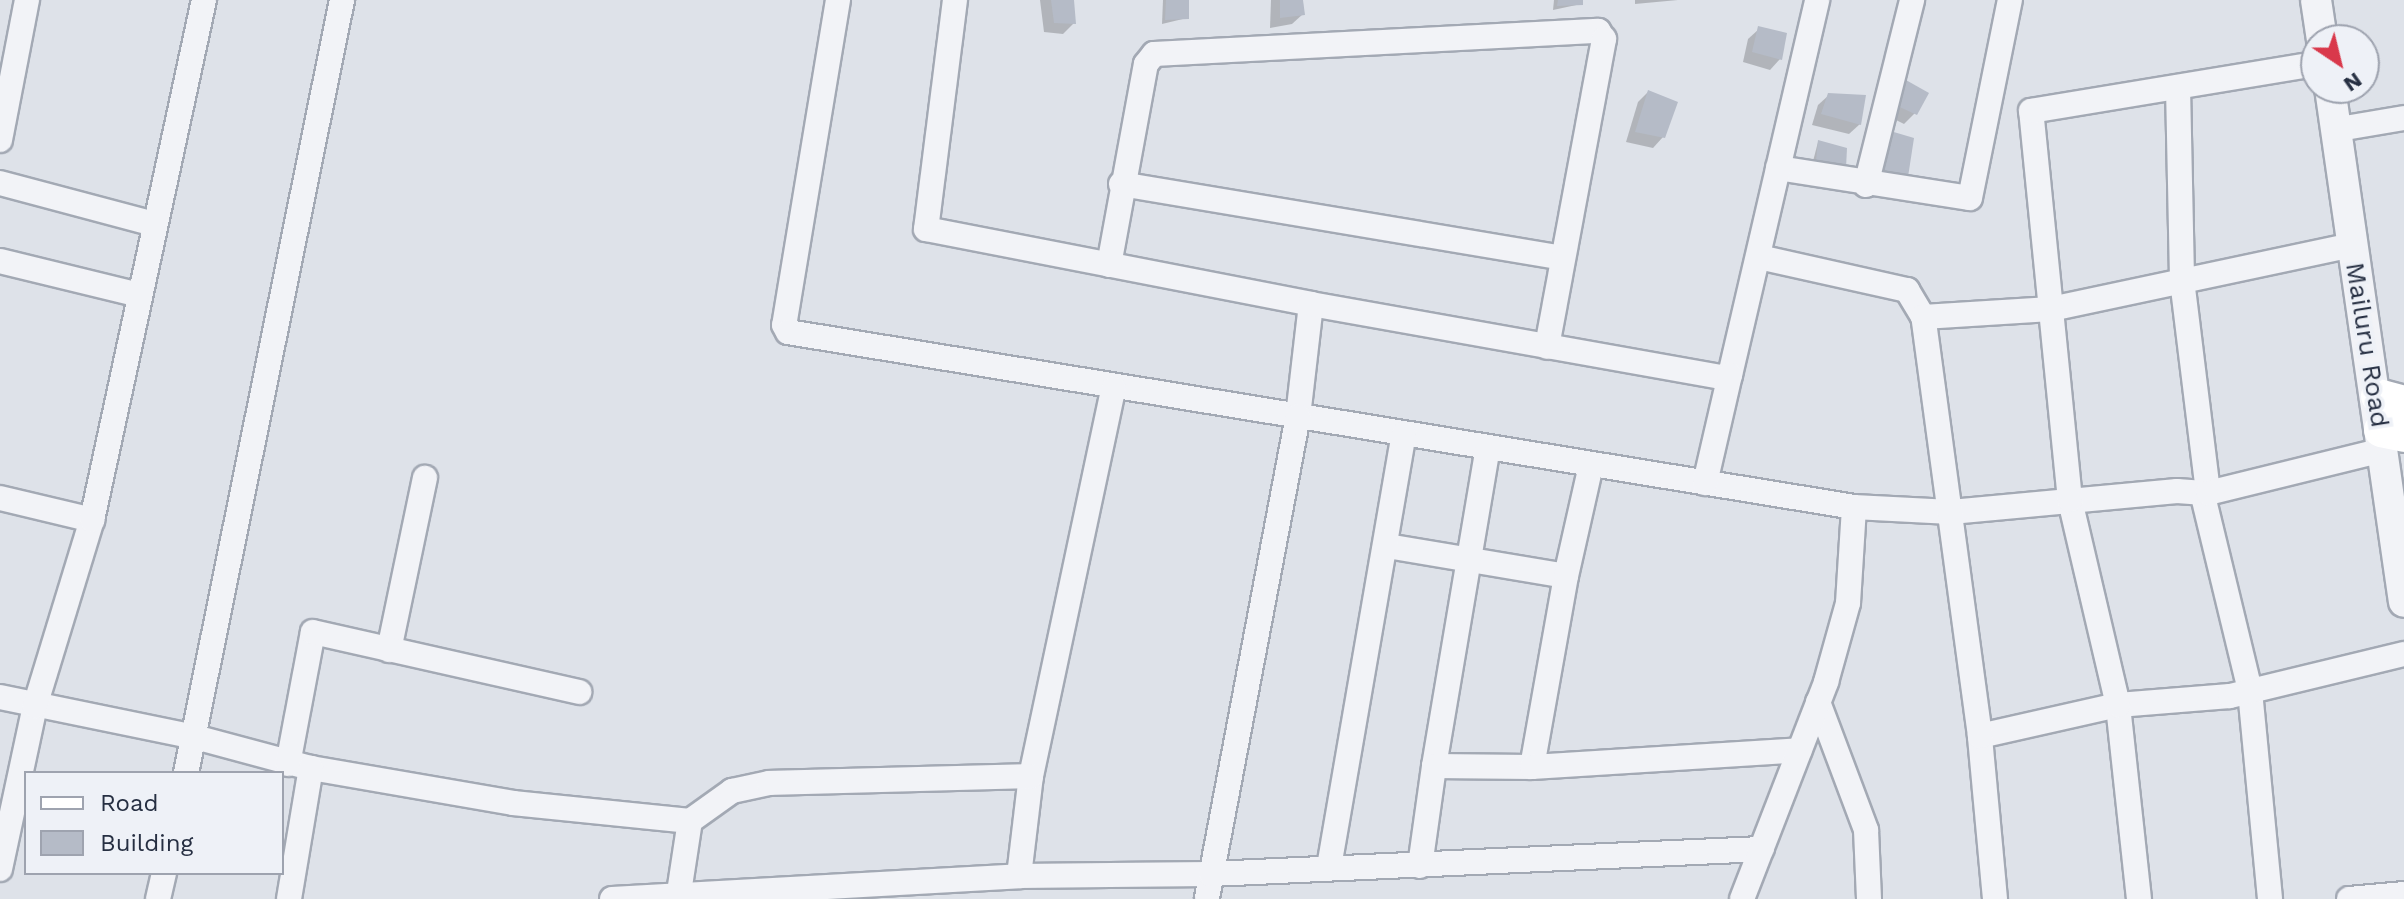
<!DOCTYPE html>
<style>
body{margin:0}
#map{position:relative;width:2404px;height:899px;overflow:hidden;background:#dee2e9;font-family:"Work Sans",sans-serif}
div>[style]{position:absolute}
.shadow>*{inset:0;background:#0003}
.building>*{inset:0;background:#b5bbc7}
.roads{filter:drop-shadow(2px 0 #a3a9b4) drop-shadow(-2px 0 #a3a9b4) drop-shadow(0 2px #a3a9b4) drop-shadow(0 -2px #a3a9b4)}
.minor>*{height:24px;margin:-12px;padding:0 12px;transform-origin:12px;border-radius:12px;background:#f2f3f7}
.tertiary>*{height:30px;margin:-15px;padding:0 15px;transform-origin:15px;border-radius:15px;background:#f2f3f7}
.secondary>*{height:34px;margin:-17px;padding:0 17px;transform-origin:17px;border-radius:17px;background:#fff}
span{translate:-50% -50%;white-space:nowrap;text-align:center;line-height:1.15;-webkit-text-stroke:7px #eef1f7;paint-order:stroke}
.street-label{font-size:26px;color:#262f42}
.legend{position:absolute;left:24px;top:771px;width:260px;height:104px;box-sizing:border-box;background:#eef1f7;border:2px solid #9ea3af;margin:0;padding:10px 14px;list-style:none;font-size:24px;color:#262f42}
.legend li{display:flex;align-items:center;gap:16px;height:40px}
.legend b{width:40px;border:2px solid #9ea3af}
.north{position:absolute;left:2300px;top:24px;width:80px;height:80px;box-sizing:border-box;background:#eef1f7;border:2px solid #9ea3af;border-radius:50%;rotate:145deg;font-size:22px;font-weight:700;line-height:32px;text-align:center;color:#262f42}
.north::after{content:'';display:block;margin:auto;width:28px;height:36px;background:#d9384b;clip-path:polygon(50% 0,100% 100%,50% 72%,0 100%)}
</style>
<div id="map">
<div class="shadow">
<i style="clip-path:polygon(1040px 0,1072px 0,1074px 23px,1063px 34px,1044px 32px)"></i>
<i style="clip-path:polygon(1163px 0,1187px 0,1187px 18px,1162px 24px)"></i>
<i style="clip-path:polygon(1271px 0,1301px 0,1303px 14px,1292px 24px,1270px 28px)"></i>
<i style="clip-path:polygon(1554px 0,1581px 0,1581px 4px,1553px 10px)"></i>
<i style="clip-path:polygon(1635px 0,1678px 0,1635px 4px)"></i>
<i style="clip-path:polygon(1759px 29px,1780px 59px,1770px 70px,1743px 62px,1748px 39px)"></i>
<i style="clip-path:polygon(1887px 88px,1915px 113px,1904px 124px,1882px 113px)"></i>
<i style="clip-path:polygon(1648px 92px,1663px 137px,1653px 148px,1626px 142px,1638px 102px)"></i>
<i style="clip-path:polygon(1829px 95px,1860px 124px,1849px 134px,1812px 125px,1818px 105px)"></i>
<i style="clip-path:polygon(1818px 142px,1844px 167px,1812px 165px)"></i>
</div>
<div class="building">
<i style="clip-path:polygon(1051px 0,1074px 0,1076px 24px,1054px 23px)"></i>
<i style="clip-path:polygon(1166px 0,1189px 0,1189px 19px,1165px 20px)"></i>
<i style="clip-path:polygon(1280px 0,1303px 0,1305px 15px,1280px 18px)"></i>
<i style="clip-path:polygon(1558px 0,1583px 0,1583px 5px,1557px 6px)"></i>
<i style="clip-path:polygon(1758px 26px,1787px 33px,1782px 60px,1752px 52px)"></i>
<i style="clip-path:polygon(1897px 75px,1929px 93px,1917px 115px,1891px 103px)"></i>
<i style="clip-path:polygon(1648px 90px,1678px 102px,1665px 138px,1635px 132px)"></i>
<i style="clip-path:polygon(1828px 93px,1866px 95px,1861px 125px,1821px 114px)"></i>
<i style="clip-path:polygon(1887px 130px,1914px 138px,1908px 177px,1876px 170px)"></i>
<i style="clip-path:polygon(1818px 140px,1847px 148px,1846px 168px,1816px 161px)"></i>
</div>
<div class="roads">
<div class="minor">
<i style="left:838px;top:0;width:329px;rotate:99.4deg"></i>
<i style="left:784px;top:325px;width:8px;rotate:60deg"></i>
<i style="left:788px;top:332px;width:1080px;rotate:9.32deg"></i>
<i style="left:955px;top:0;width:231px;rotate:97.2deg"></i>
<i style="left:926px;top:229px;width:392px;rotate:11deg"></i>
<i style="left:1311px;top:304px;width:113px;rotate:96.6deg"></i>
<i style="left:1298px;top:416px;width:491px;rotate:100.7deg"></i>
<i style="left:2178px;top:87px;width:193px;rotate:88.8deg"></i>
<i style="left:2182px;top:280px;width:215px;rotate:83deg"></i>
<i style="left:2208px;top:493px;width:6px;rotate:149deg"></i>
<i style="left:2203px;top:496px;width:201px;rotate:76.4deg"></i>
<i style="left:2250px;top:691px;width:209px;rotate:84.5deg"></i>
<i style="left:2339px;top:129px;width:66px;rotate:-9.6deg"></i>
<i style="left:0;top:140px;width:143px;rotate:-79.1deg"></i>
<i style="left:1778px;top:168px;width:194px;rotate:8.9deg"></i>
<i style="left:1970px;top:198px;width:202px;rotate:-78.6deg"></i>
<i style="left:0;top:183px;width:159px;rotate:14.9deg"></i>
<i style="left:1121px;top:184px;width:447px;rotate:9.5deg"></i>
<i style="left:1866px;top:185px;width:191px;rotate:-76deg"></i>
<i style="left:1759px;top:257px;width:152px;rotate:12.6deg"></i>
<i style="left:1907px;top:290px;width:31px;rotate:59deg"></i>
<i style="left:0;top:261px;width:144px;rotate:13.7deg"></i>
<i style="left:1109px;top:265px;width:204px;rotate:-79.6deg"></i>
<i style="left:1146px;top:64px;width:13px;rotate:-51deg"></i>
<i style="left:1154px;top:54px;width:445px;rotate:-3deg"></i>
<i style="left:1598px;top:31px;width:10px;rotate:53deg"></i>
<i style="left:1604px;top:39px;width:313px;rotate:100.5deg"></i>
<i style="left:1311px;top:304px;width:415px;rotate:10.1deg"></i>
<i style="left:1720px;top:377px;width:10px;rotate:-11deg"></i>
<i style="left:1730px;top:375px;width:385px;rotate:-76.9deg"></i>
<i style="left:1705px;top:483px;width:111px;rotate:-77deg"></i>
<i style="left:0;top:498px;width:95px;rotate:13.4deg"></i>
<i style="left:1387px;top:546px;width:181px;rotate:9.5deg"></i>
<i style="left:1566px;top:576px;width:194px;rotate:100.1deg"></i>
<i style="left:1566px;top:576px;width:114px;rotate:-77.3deg"></i>
<i style="left:389px;top:650px;width:176px;rotate:-78.2deg"></i>
<i style="left:0;top:697px;width:199px;rotate:11.6deg"></i>
<i style="left:195px;top:737px;width:120px;rotate:15deg"></i>
<i style="left:311px;top:768px;width:205px;rotate:9.8deg"></i>
<i style="left:513px;top:803px;width:178px;rotate:5.8deg"></i>
<i style="left:1818px;top:702px;width:137px;rotate:69.4deg"></i>
<i style="left:1866px;top:830px;width:69px;rotate:87.5deg"></i>
<i style="left:1980px;top:736px;width:141px;rotate:-12.7deg"></i>
<i style="left:2118px;top:705px;width:112px;rotate:-4.6deg"></i>
<i style="left:2230px;top:696px;width:179px;rotate:-13.6deg"></i>
<i style="left:288px;top:764px;width:134px;rotate:-79.3deg"></i>
<i style="left:313px;top:632px;width:273px;rotate:12.7deg"></i>
<i style="left:1434px;top:766px;width:323px;rotate:-80.4deg"></i>
<i style="left:186px;top:773px;width:789px;rotate:-78.59deg"></i>
<i style="left:1420px;top:866px;width:101px;rotate:-82deg"></i>
<i style="left:1434px;top:766px;width:98px;rotate:0.6deg"></i>
<i style="left:1532px;top:767px;width:268px;rotate:-3.6deg"></i>
<i style="left:1329px;top:867px;width:439px;rotate:-80.2deg"></i>
<i style="left:0;top:869px;width:167px;rotate:-77.9deg"></i>
<i style="left:35px;top:706px;width:195px;rotate:-73deg"></i>
<i style="left:92px;top:520px;width:532px;rotate:-77.85deg"></i>
<i style="left:1019px;top:876px;width:101px;rotate:-83.2deg"></i>
<i style="left:1031px;top:776px;width:396px;rotate:-78deg"></i>
<i style="left:158px;top:899px;width:27px;rotate:-77deg"></i>
<i style="left:289px;top:899px;width:133px;rotate:-80.5deg"></i>
<i style="left:612px;top:899px;width:408px;rotate:-3.2deg"></i>
<i style="left:1019px;top:876px;width:192px;rotate:-0.6deg"></i>
<i style="left:1211px;top:874px;width:551px;rotate:-2.6deg"></i>
<i style="left:678px;top:899px;width:79px;rotate:-81.3deg"></i>
<i style="left:690px;top:821px;width:52px;rotate:-35.5deg"></i>
<i style="left:732px;top:791px;width:38px;rotate:-12deg"></i>
<i style="left:769px;top:783px;width:262px;rotate:-1.5deg"></i>
<i style="left:1742px;top:899px;width:233px;rotate:-68.8deg"></i>
<i style="left:1826px;top:682px;width:82px;rotate:-74.4deg"></i>
<i style="left:1848px;top:603px;width:96px;rotate:-86.4deg"></i>
<i style="left:1854px;top:507px;width:97px;rotate:3deg"></i>
<i style="left:1951px;top:512px;width:227px;rotate:-5.3deg"></i>
<i style="left:2177px;top:491px;width:31px;rotate:4deg"></i>
<i style="left:2208px;top:493px;width:180px;rotate:-13.8deg"></i>
<i style="left:1995px;top:899px;width:164px;rotate:-95.3deg"></i>
<i style="left:1980px;top:736px;width:423px;rotate:-97.7deg"></i>
<i style="left:1923px;top:317px;width:128px;rotate:-3.6deg"></i>
<i style="left:2051px;top:309px;width:308px;rotate:-12deg"></i>
<i style="left:2139px;top:899px;width:195px;rotate:-96.2deg"></i>
<i style="left:2118px;top:705px;width:211px;rotate:-103.2deg"></i>
<i style="left:2070px;top:500px;width:391px;rotate:-95.7deg"></i>
<i style="left:2031px;top:111px;width:289px;rotate:-9.4deg"></i>
<i style="left:2349px;top:899px;width:55px;rotate:-5.2deg"></i>
</div>
<div class="tertiary">
<i style="left:2316px;top:0;width:40px;rotate:81.5deg"></i>
<i style="left:2330px;top:88px;width:519px;rotate:81.81deg"></i>
</div>
<div class="secondary">
<i style="left:2378px;top:396px;width:27px;rotate:15deg"></i>
<i style="left:2381px;top:430px;width:24px;rotate:12deg"></i>
</div>
</div>
<div class="street-label">
<span style="left:2367px;top:345px;rotate:81deg">Mailuru Road</span>
</div>
<ul class="legend">
<li><b style="height:10px;background:#fff"></b>Road</li>
<li><b style="height:22px;background:#b5bbc7"></b>Building</li>
</ul>
<div class="north">N</div>
</div>
